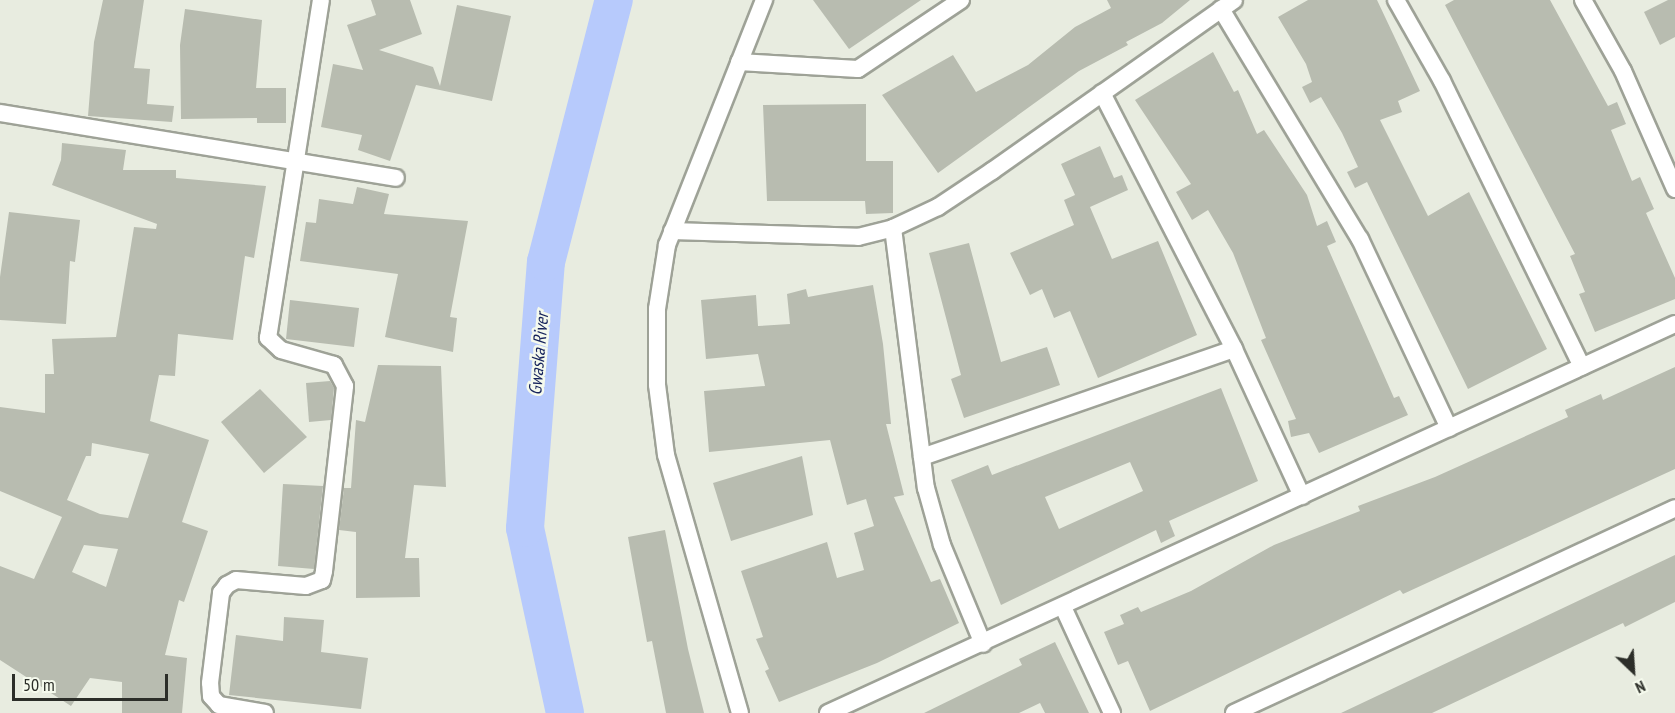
<!DOCTYPE html>
<style>
body{margin:0}
#map{position:relative;width:1675px;height:713px;overflow:hidden;background:#e8ece0;font-family:"PT Sans Narrow",sans-serif}
div>[style]{position:absolute}
.river>*{height:38px;margin:-19px;padding:0 19px;transform-origin:19px;border-radius:19px;background:#b7cafc}
.building>*{inset:0;background:#b8bcb0}
.roads{filter:drop-shadow(2px 0 #9ea297) drop-shadow(-2px 0 #9ea297) drop-shadow(0 2px #9ea297) drop-shadow(0 -2px #9ea297)}
.street>*{height:16px;margin:-8px;padding:0 8px;transform-origin:8px;border-radius:8px;background:#fff}
span{translate:-50% -50%;white-space:nowrap;text-align:center;line-height:1.15;-webkit-text-stroke:5px #f5faed;paint-order:stroke}
.water-label{font-size:18px;color:#15225b;font-style:italic}
.north{position:absolute;left:1603px;top:641px;width:60px;height:60px;-webkit-text-stroke:4px #f5faed;paint-order:stroke;rotate:155deg;font-size:16px;font-weight:700;line-height:24px;text-align:center;color:#2c2e29}
.north::after{content:'';display:block;margin:auto;width:21px;height:27px;background:#2c2e29;clip-path:polygon(50% 0,100% 100%,50% 72%,0 100%)}
.scale{position:absolute;left:12px;top:674px;width:156px;height:27px;box-sizing:border-box;border:3px solid #2c2e29;border-top:0;padding-left:8px;font-size:18px;line-height:21px;white-space:nowrap;color:#2c2e29;-webkit-text-stroke:4px #f5faed;paint-order:stroke}
</style>
<div id="map">
<div class="river">
<i style="left:565px;top:713px;width:189px;rotate:-102.2deg"></i>
<i style="left:525px;top:528px;width:267px;rotate:-85.5deg"></i>
<i style="left:546px;top:262px;width:271px;rotate:-75.5deg"></i>
</div>
<div class="building">
<i style="clip-path:polygon(103px 0,144px 0,134px 68px,150px 69px,147px 104px,174px 106px,172px 122px,88px 116px,94px 42px)"></i>
<i style="clip-path:polygon(371px 0,410px 0,422px 34px,379px 50px,433px 67px,440px 86px,457px 5px,511px 16px,492px 101px,416px 85px,390px 161px,358px 150px,362px 135px,321px 127px,333px 64px,363px 70px,347px 25px,376px 15px)"></i>
<i style="clip-path:polygon(813px 0,921px 0,849px 49px)"></i>
<i style="clip-path:polygon(1107px 0,1190px 0,1162px 23px,1126px 42px,1128px 45px,1079px 71px,938px 173px,882px 95px,953px 55px,976px 92px,1028px 65px,1075px 27px,1111px 8px)"></i>
<i style="clip-path:polygon(1308px 0,1377px 0,1420px 91px,1398px 101px,1402px 112px,1380px 120px,1428px 216px,1469px 192px,1547px 349px,1468px 389px,1367px 182px,1355px 188px,1347px 172px,1358px 167px,1342px 133px,1321px 97px,1310px 103px,1302px 87px,1312px 82px,1306px 64px,1278px 17px)"></i>
<i style="clip-path:polygon(1454px 0,1550px 0,1608px 106px,1617px 102px,1626px 124px,1611px 130px,1632px 181px,1640px 177px,1654px 209px,1646px 213px,1675px 278px,1675px 299px,1595px 332px,1579px 294px,1585px 292px,1570px 256px,1575px 254px,1445px 5px)"></i>
<i style="clip-path:polygon(1668px 0,1675px 0,1675px 37px,1660px 45px,1644px 12px)"></i>
<i style="clip-path:polygon(185px 9px,262px 20px,256px 88px,286px 88px,286px 123px,257px 123px,257px 118px,181px 119px,180px 45px)"></i>
<i style="clip-path:polygon(1213px 52px,1234px 92px,1238px 90px,1257px 134px,1264px 130px,1307px 195px,1317px 226px,1327px 221px,1336px 242px,1327px 246px,1394px 398px,1399px 396px,1408px 415px,1319px 453px,1309px 433px,1291px 437px,1288px 421px,1296px 419px,1261px 340px,1266px 338px,1233px 253px,1208px 210px,1192px 220px,1176px 192px,1191px 184px,1135px 100px)"></i>
<i style="clip-path:polygon(866px 104px,866px 161px,893px 161px,893px 213px,866px 214px,865px 201px,767px 201px,763px 105px)"></i>
<i style="clip-path:polygon(evenodd,62px 143px,126px 150px,123px 170px,176px 170px,176px 178px,266px 186px,254px 258px,245px 256px,233px 340px,178px 334px,175px 376px,159px 375px,150px 421px,209px 440px,182px 522px,208px 531px,184px 602px,179px 600px,165px 655px,187px 658px,182px 713px,122px 713px,122px 682px,90px 678px,71px 706px,0 660px,0 566px,34px 579px,62px 517px,0 491px,0 407px,45px 413px,45px 374px,54px 374px,52px 339px,116px 337px,134px 227px,156px 229px,157px 224px,52px 185px,61px 160px,62px 143px,92px 443px,149px 454px,128px 518px,100px 514px,67px 500px,86px 456px,91px 456px,92px 443px,62px 143px,84px 545px,118px 549px,106px 587px,72px 572px,84px 545px)"></i>
<i style="clip-path:polygon(1100px 146px,1114px 178px,1122px 175px,1128px 190px,1090px 207px,1112px 259px,1158px 241px,1197px 335px,1098px 378px,1070px 311px,1054px 318px,1042px 289px,1030px 295px,1010px 253px,1074px 225px,1064px 200px,1075px 195px,1061px 164px)"></i>
<i style="clip-path:polygon(357px 187px,389px 194px,384px 214px,468px 221px,450px 317px,457px 318px,453px 352px,385px 337px,398px 274px,300px 261px,306px 222px,316px 223px,319px 199px,353px 204px)"></i>
<i style="clip-path:polygon(9px 212px,80px 220px,75px 262px,70px 261px,66px 324px,0 320px,0 277px)"></i>
<i style="clip-path:polygon(969px 243px,1001px 362px,1047px 347px,1060px 385px,964px 418px,951px 379px,961px 375px,929px 253px)"></i>
<i style="clip-path:polygon(873px 285px,883px 344px,891px 424px,886px 424px,904px 495px,894px 497px,931px 582px,940px 579px,959px 623px,877px 663px,779px 702px,765px 671px,769px 669px,756px 639px,763px 637px,741px 571px,827px 542px,837px 578px,864px 570px,854px 533px,874px 526px,866px 499px,847px 505px,830px 440px,709px 452px,704px 391px,765px 386px,758px 354px,706px 359px,701px 300px,756px 295px,758px 326px,790px 324px,787px 294px,806px 289px,808px 297px)"></i>
<i style="clip-path:polygon(290px 300px,359px 308px,354px 347px,286px 339px)"></i>
<i style="clip-path:polygon(378px 365px,441px 366px,446px 487px,414px 485px,405px 558px,419px 558px,420px 597px,356px 598px,356px 532px,339px 530px,344px 488px,351px 488px,356px 420px,365px 422px)"></i>
<i style="clip-path:polygon(1675px 367px,1675px 469px,1403px 594px,1400px 590px,1150px 711px,1128px 661px,1118px 665px,1104px 632px,1124px 624px,1120px 615px,1138px 607px,1141px 612px,1191px 591px,1274px 545px,1360px 511px,1358px 506px,1435px 477px,1568px 417px,1565px 410px,1601px 394px,1603px 400px)"></i>
<i style="clip-path:polygon(330px 381px,334px 388px,331px 420px,309px 422px,306px 383px)"></i>
<i style="clip-path:polygon(evenodd,1221px 388px,1258px 481px,1169px 521px,1175px 536px,1161px 543px,1156px 530px,1001px 605px,951px 480px,988px 465px,992px 475px,1221px 388px,1130px 462px,1143px 491px,1059px 529px,1045px 497px,1130px 462px)"></i>
<i style="clip-path:polygon(260px 389px,307px 437px,264px 473px,221px 422px)"></i>
<i style="clip-path:polygon(802px 456px,813px 515px,731px 541px,713px 483px)"></i>
<i style="clip-path:polygon(283px 484px,323px 486px,314px 569px,278px 566px)"></i>
<i style="clip-path:polygon(665px 530px,688px 649px,704px 713px,666px 713px,652px 641px,647px 642px,628px 537px)"></i>
<i style="clip-path:polygon(1675px 555px,1675px 602px,1625px 627px,1623px 623px,1432px 713px,1341px 713px)"></i>
<i style="clip-path:polygon(284px 617px,324px 620px,321px 652px,368px 658px,361px 709px,229px 695px,236px 635px,283px 641px)"></i>
<i style="clip-path:polygon(1055px 642px,1089px 713px,1045px 713px,1040px 703px,1019px 713px,924px 713px,1022px 665px,1019px 659px)"></i>
</div>
<div class="roads">
<div class="street">
<i style="left:1396px;top:0;width:93px;rotate:60.4deg"></i>
<i style="left:1442px;top:81px;width:318px;rotate:63.9deg"></i>
<i style="left:1583px;top:0;width:81px;rotate:60.6deg"></i>
<i style="left:1623px;top:71px;width:129px;rotate:66.2deg"></i>
<i style="left:1221px;top:9px;width:269px;rotate:58.9deg"></i>
<i style="left:1360px;top:239px;width:209px;rotate:64.8deg"></i>
<i style="left:739px;top:62px;width:119px;rotate:3.4deg"></i>
<i style="left:858px;top:69px;width:124px;rotate:-33.8deg"></i>
<i style="left:1102px;top:93px;width:288px;rotate:62.7deg"></i>
<i style="left:1234px;top:349px;width:162px;rotate:65.2deg"></i>
<i style="left:0;top:113px;width:401px;rotate:9.3deg"></i>
<i style="left:893px;top:228px;width:262px;rotate:82.8deg"></i>
<i style="left:926px;top:488px;width:59px;rotate:74.3deg"></i>
<i style="left:942px;top:545px;width:107px;rotate:67.5deg"></i>
<i style="left:672px;top:231px;width:186px;rotate:1.8deg"></i>
<i style="left:858px;top:237px;width:36px;rotate:-14deg"></i>
<i style="left:893px;top:228px;width:50px;rotate:-25deg"></i>
<i style="left:938px;top:207px;width:65px;rotate:-33.7deg"></i>
<i style="left:992px;top:171px;width:296px;rotate:-35.2deg"></i>
<i style="left:922px;top:457px;width:330px;rotate:-19.1deg"></i>
<i style="left:1063px;top:607px;width:117px;rotate:65.2deg"></i>
<i style="left:265px;top:713px;width:47px;rotate:-170.1deg"></i>
<i style="left:219px;top:705px;width:12px;rotate:-132deg"></i>
<i style="left:211px;top:696px;width:13px;rotate:-94deg"></i>
<i style="left:210px;top:683px;width:91px;rotate:-83deg"></i>
<i style="left:221px;top:593px;width:10px;rotate:-53deg"></i>
<i style="left:227px;top:585px;width:10px;rotate:-29deg"></i>
<i style="left:236px;top:580px;width:70px;rotate:4.9deg"></i>
<i style="left:306px;top:586px;width:17px;rotate:-21deg"></i>
<i style="left:322px;top:580px;width:9px;rotate:-77deg"></i>
<i style="left:324px;top:571px;width:186px;rotate:-83.5deg"></i>
<i style="left:345px;top:386px;width:24px;rotate:-118deg"></i>
<i style="left:334px;top:365px;width:55px;rotate:-164.2deg"></i>
<i style="left:281px;top:350px;width:18px;rotate:-137deg"></i>
<i style="left:268px;top:338px;width:342px;rotate:-81.1deg"></i>
<i style="left:740px;top:713px;width:268px;rotate:-106deg"></i>
<i style="left:666px;top:455px;width:71px;rotate:-97.3deg"></i>
<i style="left:657px;top:385px;width:76px;rotate:-90deg"></i>
<i style="left:657px;top:309px;width:65px;rotate:-81.1deg"></i>
<i style="left:667px;top:245px;width:264px;rotate:-68.4deg"></i>
<i style="left:828px;top:713px;width:932px;rotate:-24.67deg"></i>
<i style="left:1234px;top:713px;width:486px;rotate:-24.9deg"></i>
</div>
</div>
<div class="water-label">
<span style="left:539px;top:354px;rotate:-85deg">Gwaska River</span>
</div>
<div class="north">N</div>
<div class="scale">50 m</div>
</div>
